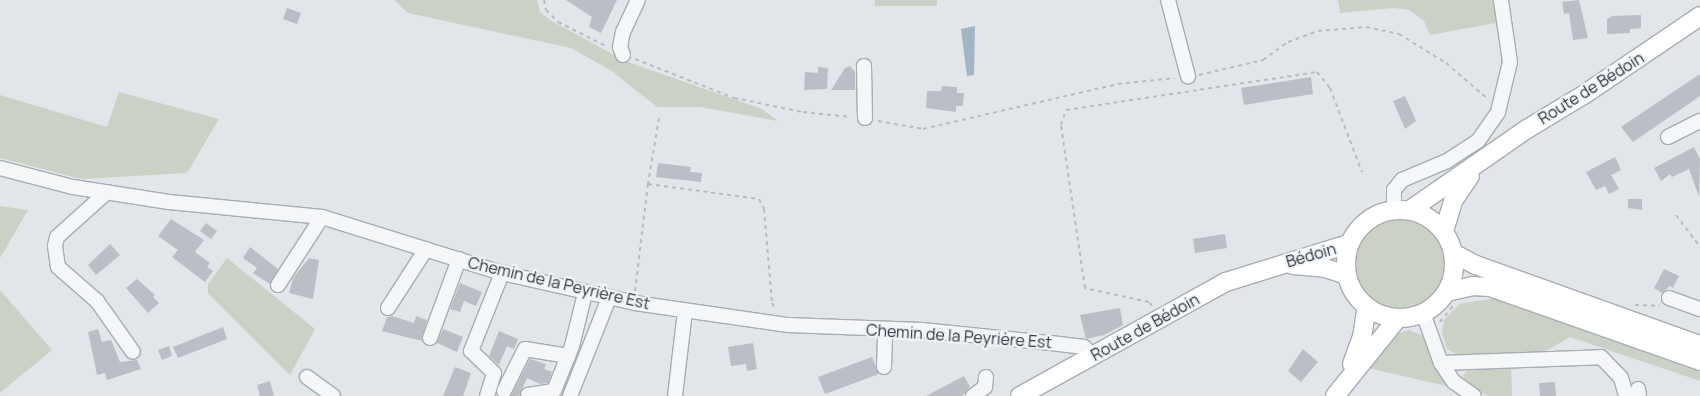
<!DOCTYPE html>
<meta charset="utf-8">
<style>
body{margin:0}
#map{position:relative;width:1700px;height:396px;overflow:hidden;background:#e2e5e9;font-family:Manrope,sans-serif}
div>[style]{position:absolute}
.green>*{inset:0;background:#c9d2c4}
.round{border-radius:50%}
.water>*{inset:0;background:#a1b5c5}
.building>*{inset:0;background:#babfc5}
.path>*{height:2px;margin-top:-1px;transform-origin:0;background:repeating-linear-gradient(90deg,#b8bcc0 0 4px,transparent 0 8px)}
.roads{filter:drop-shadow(1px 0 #a8acb3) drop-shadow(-1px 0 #a8acb3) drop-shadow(0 1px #a8acb3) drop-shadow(0 -1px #a8acb3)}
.minor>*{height:14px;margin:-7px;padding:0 7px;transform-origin:7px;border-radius:7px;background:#f4f6f8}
.major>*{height:18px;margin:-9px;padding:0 9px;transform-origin:9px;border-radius:9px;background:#fff}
.major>.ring{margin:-9px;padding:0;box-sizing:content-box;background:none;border:18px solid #fff;border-radius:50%}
span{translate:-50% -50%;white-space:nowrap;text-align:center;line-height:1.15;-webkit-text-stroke:4.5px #f1f4f6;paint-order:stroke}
.street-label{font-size:16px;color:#2c343f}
</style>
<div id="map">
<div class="green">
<i style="clip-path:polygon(394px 0,537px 0,540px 12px,550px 20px,625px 61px,762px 109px,778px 121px,700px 107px,657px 107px,612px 71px,571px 48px,408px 13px)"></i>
<i style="clip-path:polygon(875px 0,937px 0,937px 6px,875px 6px)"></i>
<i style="clip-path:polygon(1338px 0,1497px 0,1501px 22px,1430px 35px,1424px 21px,1409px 10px,1394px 8px,1340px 13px)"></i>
<i style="clip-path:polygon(119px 92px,219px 119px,187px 173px,81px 179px,0 158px,0 95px,107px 127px)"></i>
<i style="clip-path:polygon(0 206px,28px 210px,0 258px)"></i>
<i class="round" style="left:1355px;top:219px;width:90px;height:90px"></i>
<i style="clip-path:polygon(227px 258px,315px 329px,290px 375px,208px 293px,208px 284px)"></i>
<i style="clip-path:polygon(0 290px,52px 350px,0 393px)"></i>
<i style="clip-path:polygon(1495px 298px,1700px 370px,1700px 381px,1570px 337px,1537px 356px,1460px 356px,1447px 349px,1442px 333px,1444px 320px,1460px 304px)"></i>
<i style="clip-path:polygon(1409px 330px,1423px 336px,1447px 386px,1368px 368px,1393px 335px)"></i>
<i style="clip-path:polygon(1511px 366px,1512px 396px,1489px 396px,1467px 388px,1463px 375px,1470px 368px)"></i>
</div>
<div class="water">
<i style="clip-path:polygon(975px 26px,974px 75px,967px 76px,961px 29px)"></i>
</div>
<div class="building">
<i style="clip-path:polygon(566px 0,617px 0,601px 33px,589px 27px,592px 17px)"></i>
<i style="clip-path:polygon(1579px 0,1588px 38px,1573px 40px,1569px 13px,1564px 14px,1562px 2px)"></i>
<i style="clip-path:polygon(287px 8px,301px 13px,297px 24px,283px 19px)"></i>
<i style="clip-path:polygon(1641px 15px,1641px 28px,1630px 29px,1630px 33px,1607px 34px,1607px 19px,1612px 16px)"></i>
<i style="clip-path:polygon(850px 66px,855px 72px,855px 90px,831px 90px,845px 68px)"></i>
<i style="clip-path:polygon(818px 67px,828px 68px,827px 89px,804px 90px,805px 72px,818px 73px)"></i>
<i style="clip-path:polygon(1700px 74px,1700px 96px,1633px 142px,1621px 127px)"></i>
<i style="clip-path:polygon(1311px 77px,1313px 94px,1244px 105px,1241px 88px)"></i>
<i style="clip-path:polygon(942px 86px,957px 87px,957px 93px,964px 93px,963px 106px,956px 106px,956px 112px,926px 108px,927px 91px,941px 91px)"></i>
<i style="clip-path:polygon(1405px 96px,1416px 121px,1405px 129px,1393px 101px)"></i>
<i style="clip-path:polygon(1694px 147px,1700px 159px,1699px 197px,1689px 169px,1672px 177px,1670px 174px,1661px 181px,1654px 168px)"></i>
<i style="clip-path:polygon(1615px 157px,1621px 170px,1611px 175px,1619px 189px,1609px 194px,1605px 186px,1596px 190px,1586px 172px)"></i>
<i style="clip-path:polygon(658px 163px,691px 167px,690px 172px,702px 173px,701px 182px,656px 177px)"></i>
<i style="clip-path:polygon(1628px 199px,1642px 199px,1642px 210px,1628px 208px)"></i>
<i style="clip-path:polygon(171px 219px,204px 240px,195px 252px,210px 263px,207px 267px,213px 271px,205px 282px,172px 257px,178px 250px,158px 236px)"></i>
<i style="clip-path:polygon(206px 223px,217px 231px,211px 239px,200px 231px)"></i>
<i style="clip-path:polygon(1225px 234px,1227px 248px,1195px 253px,1193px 239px)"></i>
<i style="clip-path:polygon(110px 244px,120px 255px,96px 275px,88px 265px)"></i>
<i style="clip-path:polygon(250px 247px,278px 269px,270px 284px,253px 273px,257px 268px,243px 258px)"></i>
<i style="clip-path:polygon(309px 258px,319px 260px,313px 299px,289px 293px,293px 278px)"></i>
<i style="clip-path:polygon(1664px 269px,1679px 276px,1673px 288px,1670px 286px,1662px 293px,1654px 288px)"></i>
<i style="clip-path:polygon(137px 279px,155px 295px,153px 297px,159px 303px,148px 313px,126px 288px)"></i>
<i style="clip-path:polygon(460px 283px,482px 292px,476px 306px,464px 301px,460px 312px,450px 309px)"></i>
<i style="clip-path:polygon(1120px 308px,1123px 325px,1104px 335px,1086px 339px,1080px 315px)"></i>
<i style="clip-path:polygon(392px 316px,414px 323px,416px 316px,427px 320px,422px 341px,382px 331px,387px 317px)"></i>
<i style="clip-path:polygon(223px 327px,227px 339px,178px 358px,173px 347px)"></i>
<i style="clip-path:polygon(98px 329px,102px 342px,111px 340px,120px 362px,137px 360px,141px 369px,107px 380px,105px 373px,97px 375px,88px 332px)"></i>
<i style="clip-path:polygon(443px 329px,463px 337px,457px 352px,437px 343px)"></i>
<i style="clip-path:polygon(499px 331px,518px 339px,514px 349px,507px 346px,499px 365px,489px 356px)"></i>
<i style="clip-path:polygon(753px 343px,757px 369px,747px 371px,746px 364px,731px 366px,728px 347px)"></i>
<i style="clip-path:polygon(169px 346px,172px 356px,162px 360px,158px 350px)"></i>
<i style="clip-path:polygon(1303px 349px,1318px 362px,1301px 382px,1288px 371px)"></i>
<i style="clip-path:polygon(872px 357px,879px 374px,825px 394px,818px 377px)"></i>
<i style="clip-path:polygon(530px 359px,546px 364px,544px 369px,552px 372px,548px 383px,540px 384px,527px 378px,519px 396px,511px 396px)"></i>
<i style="clip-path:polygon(455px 367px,471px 373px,463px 396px,443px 396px)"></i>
<i style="clip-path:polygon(964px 376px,970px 387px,962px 396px,926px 396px)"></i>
<i style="clip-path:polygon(270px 381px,274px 396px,260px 396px,257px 385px)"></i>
<i style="clip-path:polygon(1555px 382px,1556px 396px,1540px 396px,1539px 383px)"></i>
</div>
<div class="path">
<i style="left:544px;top:0;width:10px;rotate:79deg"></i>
<i style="left:546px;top:10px;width:17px;rotate:45deg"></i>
<i style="left:558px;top:22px;width:56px;rotate:26.6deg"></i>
<i style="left:635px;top:59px;width:106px;rotate:21.5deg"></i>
<i style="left:734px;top:98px;width:70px;rotate:11.5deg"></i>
<i style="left:803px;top:112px;width:48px;rotate:5.9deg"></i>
<i style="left:1199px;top:75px;width:66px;rotate:-13.2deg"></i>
<i style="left:1263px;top:60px;width:31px;rotate:-36deg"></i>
<i style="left:1288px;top:42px;width:32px;rotate:-20deg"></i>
<i style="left:1318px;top:31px;width:48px;rotate:-4.8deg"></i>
<i style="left:1366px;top:27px;width:34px;rotate:12deg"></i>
<i style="left:1399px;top:34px;width:55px;rotate:31.7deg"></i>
<i style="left:1446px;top:63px;width:55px;rotate:40.6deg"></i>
<i style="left:659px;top:118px;width:67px;rotate:99.5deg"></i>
<i style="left:648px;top:184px;width:112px;rotate:7.7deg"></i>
<i style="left:759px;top:199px;width:11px;rotate:63deg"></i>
<i style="left:764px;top:209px;width:94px;rotate:85.1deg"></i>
<i style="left:772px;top:303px;width:8px;rotate:60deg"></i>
<i style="left:878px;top:121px;width:46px;rotate:10.1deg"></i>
<i style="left:923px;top:129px;width:200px;rotate:-13deg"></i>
<i style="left:1118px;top:84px;width:57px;rotate:-6deg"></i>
<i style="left:1676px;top:215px;width:40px;rotate:53deg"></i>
<i style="left:635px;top:291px;width:108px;rotate:-83.1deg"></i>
<i style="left:1635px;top:305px;width:25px;rotate:2deg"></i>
<i style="left:1152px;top:306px;width:5px;rotate:-127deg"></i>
<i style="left:1149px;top:302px;width:66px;rotate:-167.7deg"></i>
<i style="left:1085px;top:288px;width:165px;rotate:-98.4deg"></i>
<i style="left:1061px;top:125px;width:16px;rotate:-72deg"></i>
<i style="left:1066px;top:110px;width:254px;rotate:-8.6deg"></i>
<i style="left:1317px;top:72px;width:21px;rotate:51deg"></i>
<i style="left:1330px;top:88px;width:90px;rotate:69.1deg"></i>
<i style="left:1440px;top:322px;width:21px;rotate:-51deg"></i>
</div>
<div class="roads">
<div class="minor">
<i style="left:1168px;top:0;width:79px;rotate:75.3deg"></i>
<i style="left:623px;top:55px;width:9px;rotate:-111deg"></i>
<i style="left:620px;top:47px;width:15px;rotate:-79deg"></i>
<i style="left:623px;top:32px;width:35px;rotate:-65deg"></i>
<i style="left:864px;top:66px;width:52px;rotate:88.9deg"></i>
<i style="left:1668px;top:137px;width:36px;rotate:-27deg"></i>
<i style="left:0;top:168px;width:75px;rotate:14.6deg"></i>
<i style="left:73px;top:187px;width:97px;rotate:8.9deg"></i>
<i style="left:169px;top:202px;width:154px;rotate:5.6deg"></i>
<i style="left:322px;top:217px;width:189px;rotate:17.3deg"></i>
<i style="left:502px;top:273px;width:136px;rotate:12.7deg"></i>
<i style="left:635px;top:303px;width:155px;rotate:8.2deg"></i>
<i style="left:788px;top:325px;width:134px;rotate:2.1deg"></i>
<i style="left:922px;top:330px;width:130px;rotate:5.8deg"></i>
<i style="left:1051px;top:343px;width:33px;rotate:7deg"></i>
<i style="left:1084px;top:347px;width:13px;rotate:45deg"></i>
<i style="left:107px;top:192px;width:67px;rotate:138deg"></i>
<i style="left:57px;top:237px;width:9px;rotate:103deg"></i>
<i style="left:55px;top:246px;width:21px;rotate:82deg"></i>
<i style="left:58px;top:267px;width:52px;rotate:41.1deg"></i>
<i style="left:97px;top:301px;width:62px;rotate:54.8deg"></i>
<i style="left:1394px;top:210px;width:20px;rotate:-90deg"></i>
<i style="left:1394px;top:190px;width:13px;rotate:-51deg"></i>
<i style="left:1402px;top:180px;width:49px;rotate:-22.9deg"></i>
<i style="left:1447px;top:161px;width:37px;rotate:-33deg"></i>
<i style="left:1478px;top:141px;width:35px;rotate:-55deg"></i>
<i style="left:1498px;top:112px;width:51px;rotate:-76.5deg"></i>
<i style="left:1510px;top:62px;width:63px;rotate:-98.3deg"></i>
<i style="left:278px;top:285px;width:81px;rotate:-57.1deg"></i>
<i style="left:1669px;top:298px;width:33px;rotate:20deg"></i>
<i style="left:388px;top:308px;width:70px;rotate:-57.2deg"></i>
<i style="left:1423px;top:313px;width:53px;rotate:70.2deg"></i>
<i style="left:1441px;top:363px;width:23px;rotate:56deg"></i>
<i style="left:1454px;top:382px;width:24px;rotate:35deg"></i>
<i style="left:430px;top:338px;width:84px;rotate:-69.8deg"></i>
<i style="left:1441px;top:363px;width:160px;rotate:-2.1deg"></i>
<i style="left:1601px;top:357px;width:29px;rotate:46deg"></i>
<i style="left:1621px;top:378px;width:19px;rotate:74deg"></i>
<i style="left:884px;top:367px;width:38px;rotate:-88deg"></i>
<i style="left:307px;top:377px;width:32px;rotate:36deg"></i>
<i style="left:1638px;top:389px;width:7px;rotate:82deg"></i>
<i style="left:504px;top:391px;width:47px;rotate:-63.4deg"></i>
<i style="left:525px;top:349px;width:44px;rotate:9.2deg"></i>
<i style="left:528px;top:395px;width:26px;rotate:-9deg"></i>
<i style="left:554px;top:391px;width:48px;rotate:-68.2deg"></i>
<i style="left:572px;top:346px;width:55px;rotate:-76.2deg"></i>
<i style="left:487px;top:396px;width:24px;rotate:-73deg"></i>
<i style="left:494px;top:373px;width:32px;rotate:-136deg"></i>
<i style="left:471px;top:351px;width:84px;rotate:-68.3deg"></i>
<i style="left:570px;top:396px;width:105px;rotate:-68.3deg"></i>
<i style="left:675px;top:396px;width:86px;rotate:-83.3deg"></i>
<i style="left:973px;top:396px;width:15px;rotate:-37deg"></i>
<i style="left:985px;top:387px;width:10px;rotate:-84deg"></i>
</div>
<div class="major">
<i class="ring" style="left:1346px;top:210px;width:90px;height:90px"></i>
<i style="left:1410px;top:210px;width:142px;rotate:-34.7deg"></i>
<i style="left:1527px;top:129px;width:68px;rotate:-31.1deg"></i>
<i style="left:1585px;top:94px;width:139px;rotate:-34.1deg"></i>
<i style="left:1444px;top:231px;width:31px;rotate:-73deg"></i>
<i style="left:1453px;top:201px;width:30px;rotate:-56deg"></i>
<i style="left:1453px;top:253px;width:26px;rotate:28deg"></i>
<i style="left:1476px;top:265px;width:238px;rotate:19.7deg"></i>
<i style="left:1293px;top:265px;width:32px;rotate:5deg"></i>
<i style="left:1325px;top:268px;width:22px;rotate:18deg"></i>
<i style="left:1447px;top:292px;width:26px;rotate:-13deg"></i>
<i style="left:1472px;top:286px;width:18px;rotate:3deg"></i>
<i style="left:1490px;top:287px;width:223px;rotate:19.4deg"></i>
<i style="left:1352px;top:364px;width:29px;rotate:-70deg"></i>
<i style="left:1362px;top:337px;width:30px;rotate:-81deg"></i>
<i style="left:1020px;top:396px;width:235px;rotate:-29deg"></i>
<i style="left:1226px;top:282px;width:129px;rotate:-17.2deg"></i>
<i style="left:1335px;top:396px;width:100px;rotate:-51.1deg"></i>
</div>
</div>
<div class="street-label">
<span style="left:1591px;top:88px;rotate:-32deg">Route de Bédoin</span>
<span style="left:1311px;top:255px;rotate:-16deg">Bédoin</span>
<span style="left:559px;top:283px;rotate:13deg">Chemin de la Peyrière Est</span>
<span style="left:1145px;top:327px;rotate:-29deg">Route de Bédoin</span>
<span style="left:959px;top:336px;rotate:4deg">Chemin de la Peyrière Est</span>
</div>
</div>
